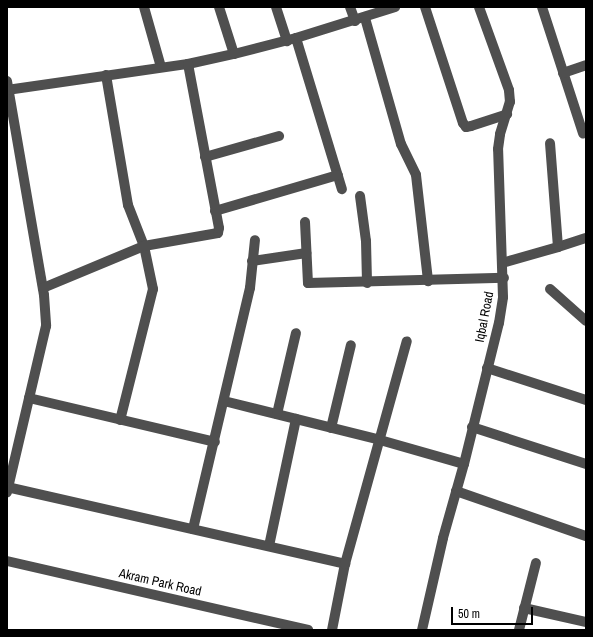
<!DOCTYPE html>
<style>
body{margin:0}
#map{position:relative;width:593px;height:637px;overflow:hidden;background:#fff;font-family:"Archivo Narrow",sans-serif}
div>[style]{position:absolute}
.minor>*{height:10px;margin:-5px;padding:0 5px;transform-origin:5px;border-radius:5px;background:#4f4f4f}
span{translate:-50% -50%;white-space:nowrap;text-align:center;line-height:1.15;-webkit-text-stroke:4px #fff;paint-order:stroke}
.street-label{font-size:13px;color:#000}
.frame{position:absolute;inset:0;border:8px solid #000;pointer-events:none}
.scale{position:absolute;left:451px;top:607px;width:82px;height:18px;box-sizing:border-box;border:2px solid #000;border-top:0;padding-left:5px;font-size:12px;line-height:14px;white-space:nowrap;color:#000;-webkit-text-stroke:3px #fff;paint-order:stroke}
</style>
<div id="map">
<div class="minor">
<i style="left:144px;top:7px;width:62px;rotate:74.2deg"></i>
<i style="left:219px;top:7px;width:49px;rotate:72.3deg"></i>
<i style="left:276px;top:7px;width:36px;rotate:72deg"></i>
<i style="left:350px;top:7px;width:15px;rotate:70deg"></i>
<i style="left:425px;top:7px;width:122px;rotate:71.9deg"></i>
<i style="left:463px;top:123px;width:5px;rotate:53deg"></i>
<i style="left:466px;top:127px;width:5px;rotate:-11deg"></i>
<i style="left:471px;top:126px;width:38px;rotate:-18deg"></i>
<i style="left:542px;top:7px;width:133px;rotate:72deg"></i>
<i style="left:365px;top:18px;width:131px;rotate:74.1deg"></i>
<i style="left:401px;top:144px;width:34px;rotate:64deg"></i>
<i style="left:416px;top:175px;width:107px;rotate:83.5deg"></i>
<i style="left:296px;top:38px;width:158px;rotate:73.1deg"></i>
<i style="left:563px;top:73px;width:24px;rotate:-19deg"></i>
<i style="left:106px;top:75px;width:132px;rotate:80.4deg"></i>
<i style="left:128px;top:205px;width:44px;rotate:68.7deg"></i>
<i style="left:144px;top:246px;width:44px;rotate:78.2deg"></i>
<i style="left:153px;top:289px;width:135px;rotate:104.1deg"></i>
<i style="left:7px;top:81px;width:217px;rotate:80.2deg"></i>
<i style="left:44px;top:295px;width:31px;rotate:86deg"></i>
<i style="left:46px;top:326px;width:171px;rotate:103.2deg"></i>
<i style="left:7px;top:90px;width:183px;rotate:-8.2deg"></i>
<i style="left:188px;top:64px;width:47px;rotate:-12.3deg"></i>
<i style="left:234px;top:54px;width:64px;rotate:-14.5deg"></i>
<i style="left:296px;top:38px;width:104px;rotate:-17.4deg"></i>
<i style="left:205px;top:157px;width:77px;rotate:-15.8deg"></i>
<i style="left:360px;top:196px;width:45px;rotate:82.4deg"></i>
<i style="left:366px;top:241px;width:42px;rotate:88.6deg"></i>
<i style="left:215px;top:211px;width:128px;rotate:-16.3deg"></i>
<i style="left:305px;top:222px;width:61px;rotate:87.2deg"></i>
<i style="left:308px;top:283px;width:196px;rotate:-1.5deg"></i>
<i style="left:558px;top:247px;width:29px;rotate:-18deg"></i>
<i style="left:252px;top:261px;width:55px;rotate:-8.4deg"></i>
<i style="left:502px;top:263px;width:58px;rotate:-15.9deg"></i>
<i style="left:558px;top:247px;width:104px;rotate:-94.4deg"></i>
<i style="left:43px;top:288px;width:109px;rotate:-22.6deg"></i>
<i style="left:144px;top:246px;width:75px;rotate:-10deg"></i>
<i style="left:218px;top:233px;width:5px;rotate:-79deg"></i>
<i style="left:219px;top:228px;width:167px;rotate:-100.7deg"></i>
<i style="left:550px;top:289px;width:48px;rotate:41.6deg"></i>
<i style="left:487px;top:368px;width:104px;rotate:17.9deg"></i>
<i style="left:29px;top:398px;width:191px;rotate:13.3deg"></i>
<i style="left:224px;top:401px;width:161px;rotate:14deg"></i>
<i style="left:380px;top:440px;width:87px;rotate:15.9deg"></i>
<i style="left:277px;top:414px;width:83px;rotate:-76.8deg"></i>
<i style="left:472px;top:427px;width:120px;rotate:18deg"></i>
<i style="left:331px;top:428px;width:85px;rotate:-76.5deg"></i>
<i style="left:7px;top:487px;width:347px;rotate:12.8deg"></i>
<i style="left:456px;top:491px;width:138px;rotate:19.1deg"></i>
<i style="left:193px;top:529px;width:248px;rotate:-76.7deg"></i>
<i style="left:250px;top:288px;width:48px;rotate:-84.1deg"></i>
<i style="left:269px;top:546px;width:130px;rotate:-78deg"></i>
<i style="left:7px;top:561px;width:309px;rotate:12.9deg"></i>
<i style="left:524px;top:608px;width:64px;rotate:12.7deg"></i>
<i style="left:332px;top:630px;width:67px;rotate:-78.9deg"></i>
<i style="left:345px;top:564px;width:231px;rotate:-74.5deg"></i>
<i style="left:422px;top:630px;width:94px;rotate:-77.1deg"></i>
<i style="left:443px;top:538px;width:77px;rotate:-74.2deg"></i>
<i style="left:464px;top:464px;width:145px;rotate:-76.1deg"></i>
<i style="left:499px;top:323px;width:26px;rotate:-81deg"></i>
<i style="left:503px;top:297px;width:148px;rotate:-91.9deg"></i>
<i style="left:498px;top:149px;width:15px;rotate:-82deg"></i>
<i style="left:500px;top:134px;width:34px;rotate:-73deg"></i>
<i style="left:510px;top:102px;width:12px;rotate:-95deg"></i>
<i style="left:509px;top:90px;width:88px;rotate:-109.9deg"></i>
<i style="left:519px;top:630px;width:69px;rotate:-75.8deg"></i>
</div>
<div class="street-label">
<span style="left:485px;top:317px;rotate:-79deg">Iqbal Road</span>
<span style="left:160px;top:583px;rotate:13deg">Akram Park Road</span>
</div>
<div class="frame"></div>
<div class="scale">50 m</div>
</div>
